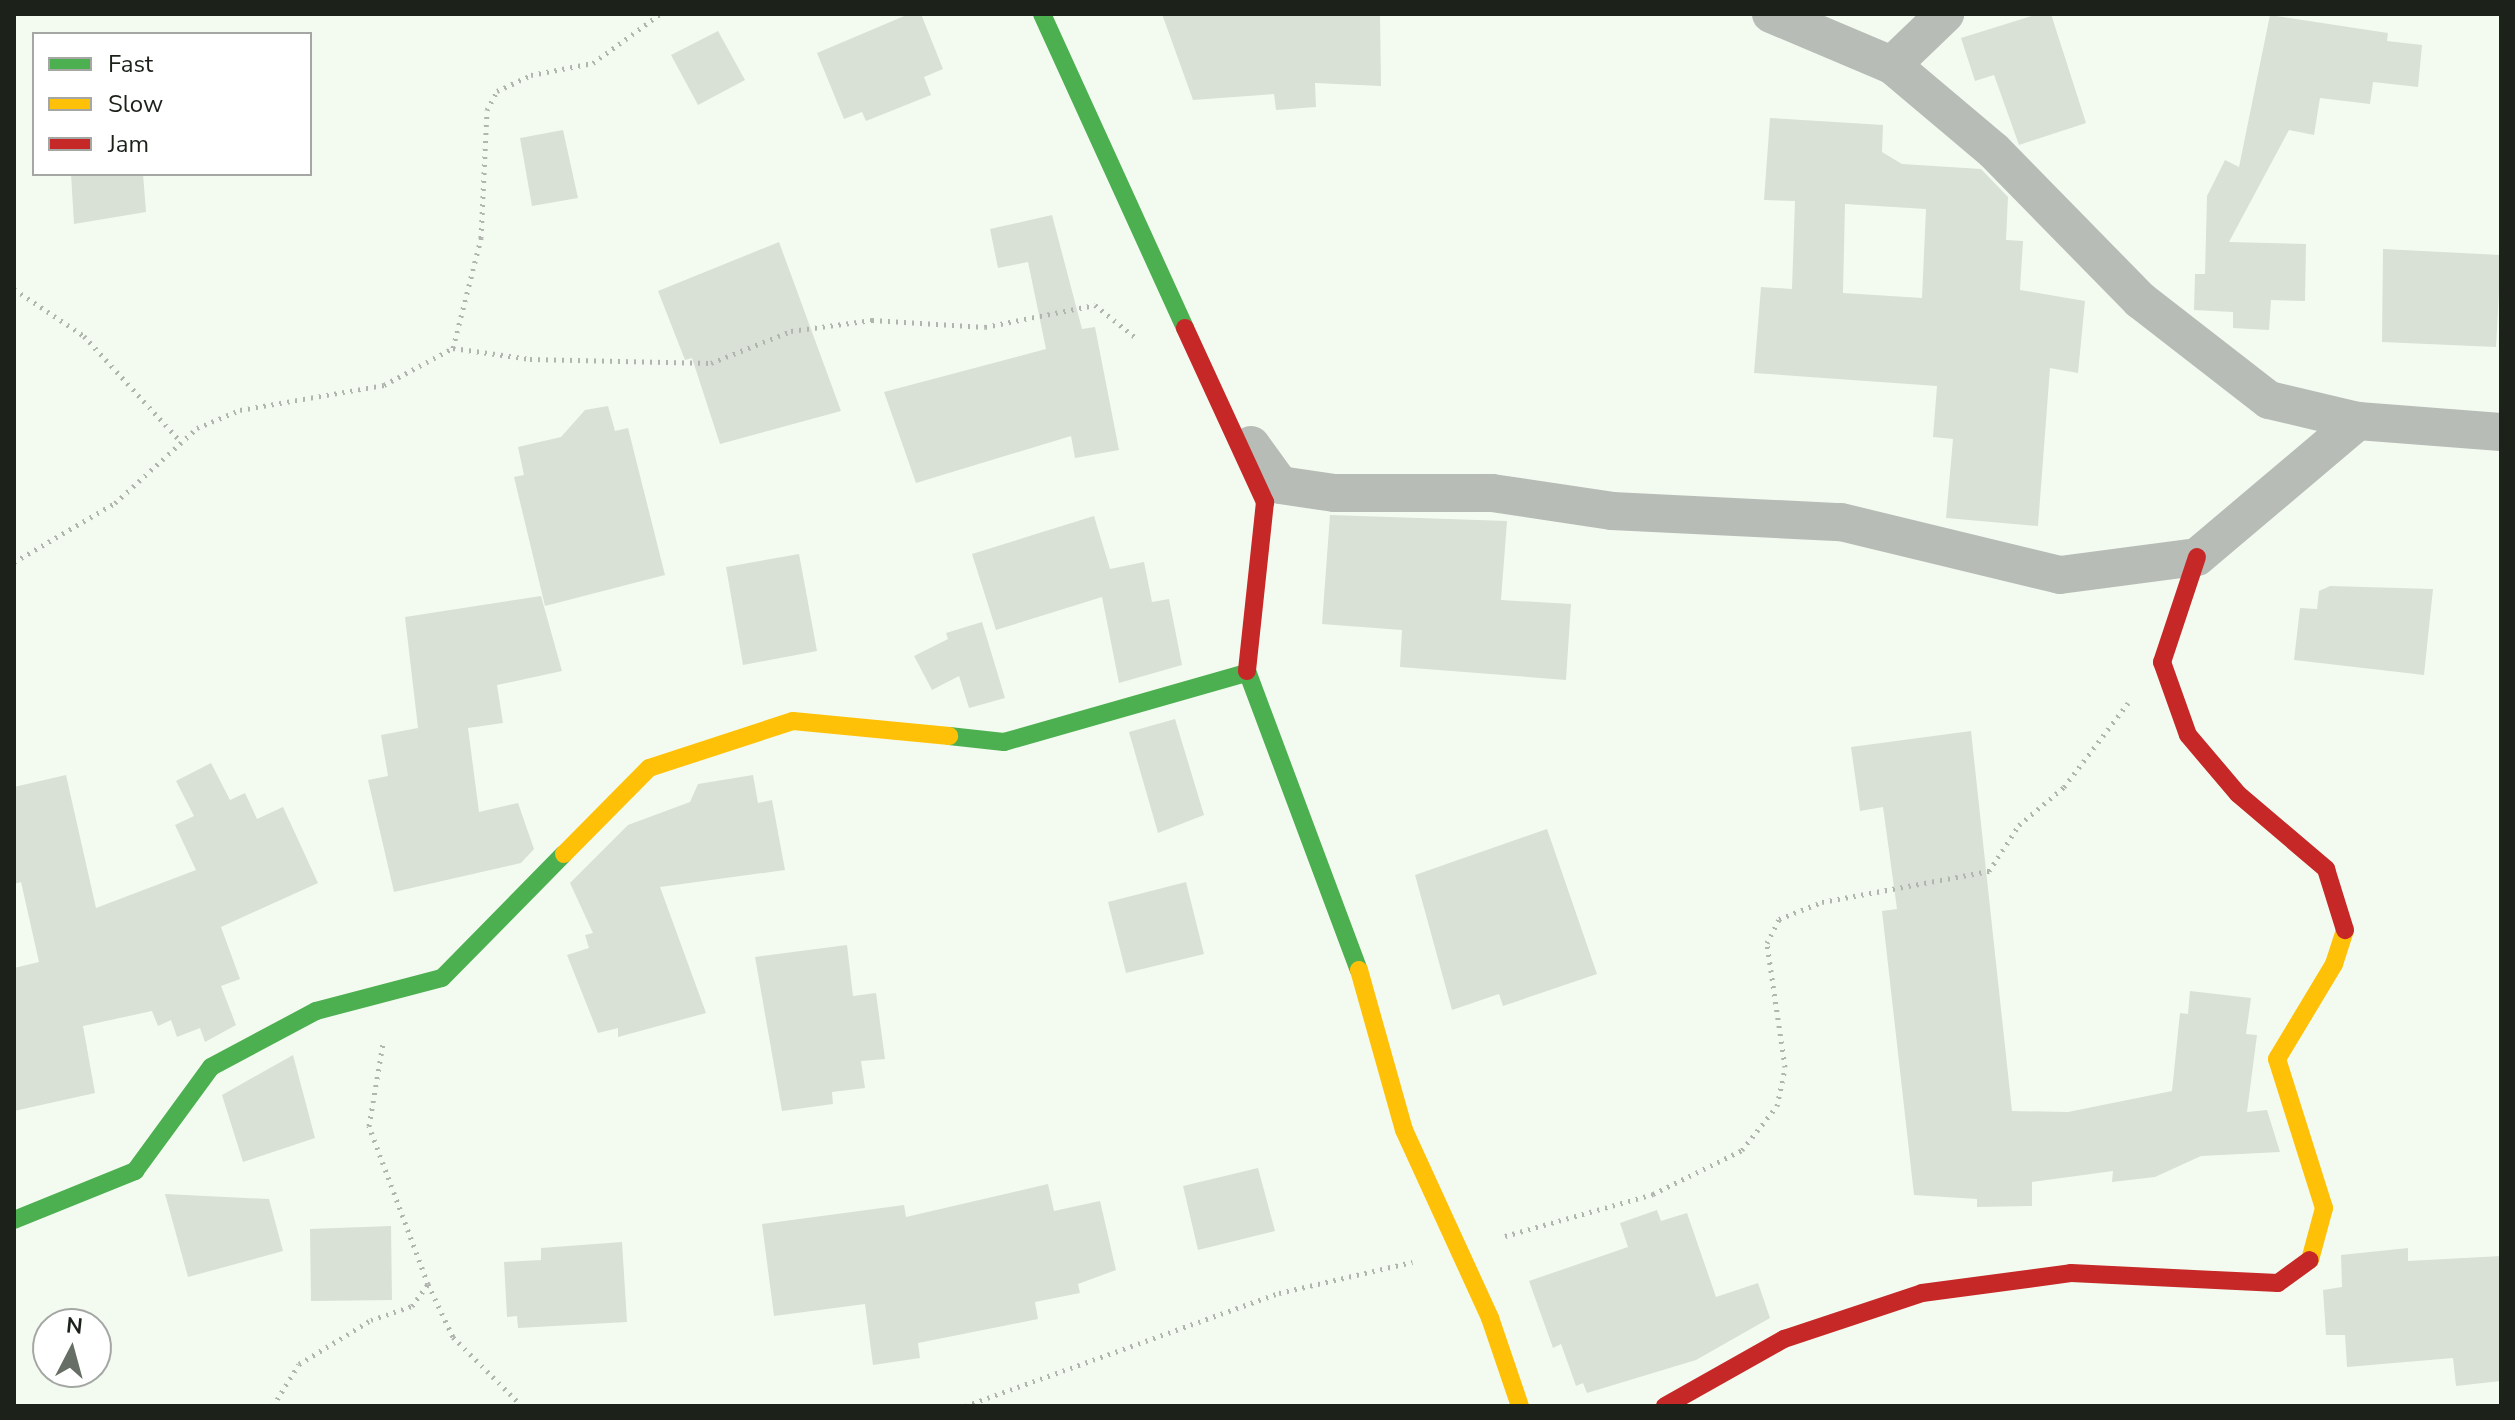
<!DOCTYPE html>
<style>
body{margin:0}
#map{position:relative;width:2515px;height:1420px;overflow:hidden;background:#f3fbf0;font-family:"Nunito Sans",sans-serif}
div>[style]{position:absolute}
.building>*{inset:0;background:#d9e0d6}
.path>*{height:5px;margin-top:-2.5px;transform-origin:0;background:repeating-linear-gradient(90deg,#b2b5af 0 2px,transparent 0 8px)}
.street>*{height:38px;margin:-19px;padding:0 19px;transform-origin:19px;border-radius:19px;background:#b8bcb7}
.fast>*{height:18px;margin:-9px;padding:0 9px;transform-origin:9px;border-radius:9px;background:#4caf50}
.slow>*{height:18px;margin:-9px;padding:0 9px;transform-origin:9px;border-radius:9px;background:#ffc107}
.jam>*{height:18px;margin:-9px;padding:0 9px;transform-origin:9px;border-radius:9px;background:#c62828}
span{translate:-50% -50%;white-space:nowrap;text-align:center;line-height:1.15;-webkit-text-stroke:6px #fff;paint-order:stroke}
.frame{position:absolute;inset:0;border:16px solid #1c221a;pointer-events:none}
.legend{position:absolute;left:32px;top:32px;width:280px;height:144px;box-sizing:border-box;background:#fff;border:2px solid #a4a7a3;margin:0;padding:10px 14px;list-style:none;font-size:24px;color:#1c221a}
.legend li{display:flex;align-items:center;gap:16px;height:40px}
.legend b{width:40px;border:2px solid #a4a7a3}
.north{position:absolute;left:32px;top:1308px;width:80px;height:80px;box-sizing:border-box;background:#fff;border:2px solid #a4a7a3;border-radius:50%;rotate:6deg;font-size:22px;font-weight:700;line-height:32px;text-align:center;color:#1c221a}
.north::after{content:'';display:block;margin:auto;width:28px;height:36px;background:#676e65;clip-path:polygon(50% 0,100% 100%,50% 72%,0 100%)}
</style>
<div id="map">
<div class="building">
<i style="clip-path:polygon(909px 14px,921px 14px,943px 69px,924px 77px,931px 95px,866px 121px,862px 112px,844px 119px,817px 53px)"></i>
<i style="clip-path:polygon(1162px 14px,1380px 14px,1381px 86px,1315px 83px,1316px 107px,1276px 110px,1274px 94px,1193px 100px)"></i>
<i style="clip-path:polygon(2038px 14px,2051px 14px,2086px 123px,2019px 145px,1994px 75px,1975px 81px,1961px 38px)"></i>
<i style="clip-path:polygon(2270px 15px,2388px 33px,2387px 41px,2422px 45px,2418px 87px,2373px 82px,2370px 104px,2320px 98px,2314px 135px,2289px 130px,2229px 242px,2306px 244px,2305px 301px,2271px 300px,2269px 330px,2233px 328px,2233px 312px,2194px 310px,2195px 274px,2205px 274px,2207px 196px,2225px 160px,2239px 167px)"></i>
<i style="clip-path:polygon(718px 31px,745px 80px,698px 105px,671px 55px)"></i>
<i style="clip-path:polygon(evenodd,1770px 118px,1883px 125px,1882px 152px,1902px 164px,1981px 169px,2008px 197px,2006px 240px,2023px 241px,2020px 290px,2085px 301px,2078px 373px,2050px 368px,2038px 526px,1946px 518px,1953px 439px,1933px 437px,1937px 386px,1754px 373px,1761px 287px,1792px 289px,1795px 201px,1764px 200px,1770px 118px,1845px 204px,1926px 209px,1922px 298px,1843px 293px,1845px 204px)"></i>
<i style="clip-path:polygon(563px 130px,578px 198px,532px 206px,520px 138px)"></i>
<i style="clip-path:polygon(71px 174px,143px 174px,146px 212px,74px 224px)"></i>
<i style="clip-path:polygon(1052px 215px,1082px 329px,1095px 327px,1119px 450px,1075px 458px,1071px 436px,916px 483px,884px 392px,1046px 349px,1028px 262px,998px 268px,990px 229px)"></i>
<i style="clip-path:polygon(779px 242px,841px 411px,720px 444px,692px 358px,685px 360px,658px 291px)"></i>
<i style="clip-path:polygon(2383px 249px,2501px 255px,2496px 347px,2382px 342px)"></i>
<i style="clip-path:polygon(608px 406px,615px 431px,628px 428px,665px 575px,545px 606px,514px 477px,524px 475px,518px 447px,561px 437px,585px 410px)"></i>
<i style="clip-path:polygon(1330px 515px,1507px 521px,1501px 600px,1571px 604px,1566px 680px,1400px 667px,1402px 630px,1322px 624px)"></i>
<i style="clip-path:polygon(1094px 516px,1110px 569px,1144px 562px,1152px 602px,1169px 599px,1182px 665px,1119px 683px,1102px 597px,996px 630px,972px 554px)"></i>
<i style="clip-path:polygon(799px 554px,817px 651px,743px 665px,726px 567px)"></i>
<i style="clip-path:polygon(2330px 586px,2433px 589px,2424px 675px,2294px 660px,2300px 608px,2317px 609px,2319px 591px)"></i>
<i style="clip-path:polygon(541px 596px,562px 671px,497px 685px,503px 723px,468px 728px,479px 812px,518px 803px,534px 849px,521px 863px,394px 892px,368px 780px,388px 776px,381px 735px,418px 728px,405px 617px)"></i>
<i style="clip-path:polygon(982px 622px,1005px 698px,969px 708px,959px 676px,932px 690px,914px 656px,948px 639px,946px 633px)"></i>
<i style="clip-path:polygon(1175px 719px,1204px 815px,1158px 833px,1129px 732px)"></i>
<i style="clip-path:polygon(1971px 731px,2012px 1111px,2068px 1112px,2172px 1091px,2180px 1013px,2188px 1014px,2190px 991px,2251px 998px,2246px 1034px,2257px 1035px,2247px 1112px,2267px 1110px,2280px 1152px,2201px 1156px,2155px 1177px,2112px 1182px,2113px 1171px,2032px 1182px,2032px 1206px,1977px 1207px,1977px 1199px,1914px 1195px,1882px 911px,1897px 909px,1883px 807px,1860px 811px,1851px 747px)"></i>
<i style="clip-path:polygon(211px 763px,230px 800px,245px 793px,257px 819px,283px 807px,318px 883px,221px 927px,240px 979px,221px 986px,236px 1025px,205px 1042px,200px 1028px,177px 1037px,171px 1020px,158px 1026px,152px 1011px,83px 1026px,95px 1093px,14px 1111px,14px 968px,39px 962px,21px 882px,14px 884px,14px 787px,66px 775px,96px 908px,196px 870px,175px 825px,194px 816px,176px 781px)"></i>
<i style="clip-path:polygon(753px 775px,758px 803px,772px 800px,785px 870px,660px 887px,706px 1013px,618px 1037px,618px 1028px,598px 1033px,567px 955px,589px 948px,585px 935px,593px 933px,570px 883px,628px 825px,690px 802px,698px 784px)"></i>
<i style="clip-path:polygon(1547px 829px,1597px 974px,1503px 1006px,1499px 994px,1452px 1010px,1415px 875px)"></i>
<i style="clip-path:polygon(1186px 882px,1204px 954px,1126px 973px,1108px 902px)"></i>
<i style="clip-path:polygon(847px 945px,853px 996px,876px 993px,885px 1059px,861px 1061px,865px 1088px,832px 1092px,833px 1104px,782px 1111px,755px 957px)"></i>
<i style="clip-path:polygon(293px 1055px,315px 1138px,243px 1162px,222px 1095px)"></i>
<i style="clip-path:polygon(1258px 1168px,1275px 1231px,1198px 1250px,1183px 1186px)"></i>
<i style="clip-path:polygon(1048px 1184px,1054px 1211px,1100px 1201px,1116px 1270px,1078px 1284px,1080px 1293px,1035px 1302px,1038px 1319px,918px 1343px,920px 1358px,873px 1365px,865px 1304px,774px 1316px,762px 1224px,904px 1205px,906px 1217px)"></i>
<i style="clip-path:polygon(165px 1194px,269px 1199px,283px 1251px,188px 1277px)"></i>
<i style="clip-path:polygon(1657px 1210px,1661px 1221px,1687px 1213px,1716px 1297px,1758px 1283px,1770px 1318px,1696px 1360px,1587px 1393px,1583px 1383px,1576px 1386px,1561px 1344px,1553px 1348px,1529px 1281px,1628px 1247px,1620px 1223px)"></i>
<i style="clip-path:polygon(391px 1226px,392px 1300px,311px 1301px,310px 1229px)"></i>
<i style="clip-path:polygon(622px 1242px,627px 1322px,518px 1328px,517px 1316px,507px 1317px,504px 1262px,541px 1260px,541px 1248px)"></i>
<i style="clip-path:polygon(2408px 1248px,2408px 1261px,2501px 1256px,2501px 1381px,2456px 1386px,2453px 1358px,2347px 1367px,2345px 1335px,2326px 1335px,2323px 1290px,2342px 1287px,2341px 1255px)"></i>
</div>
<div class="path">
<i style="left:14px;top:289px;width:84px;rotate:33.9deg"></i>
<i style="left:84px;top:336px;width:144px;rotate:47.5deg"></i>
<i style="left:453px;top:348px;width:114px;rotate:-75.7deg"></i>
<i style="left:481px;top:238px;width:128px;rotate:-87.3deg"></i>
<i style="left:487px;top:110px;width:21px;rotate:-62deg"></i>
<i style="left:497px;top:91px;width:38px;rotate:-25deg"></i>
<i style="left:531px;top:75px;width:63px;rotate:-11deg"></i>
<i style="left:593px;top:63px;width:83px;rotate:-36.2deg"></i>
<i style="left:14px;top:562px;width:117px;rotate:-30.3deg"></i>
<i style="left:115px;top:503px;width:111px;rotate:-42.4deg"></i>
<i style="left:197px;top:428px;width:47px;rotate:-22.7deg"></i>
<i style="left:240px;top:410px;width:146px;rotate:-9.8deg"></i>
<i style="left:384px;top:385px;width:78px;rotate:-28.2deg"></i>
<i style="left:453px;top:348px;width:78px;rotate:8.1deg"></i>
<i style="left:530px;top:359px;width:181px;rotate:1.3deg"></i>
<i style="left:711px;top:363px;width:86px;rotate:-21.8deg"></i>
<i style="left:791px;top:331px;width:82px;rotate:-7.7deg"></i>
<i style="left:872px;top:320px;width:113px;rotate:3.5deg"></i>
<i style="left:985px;top:327px;width:112px;rotate:-11.3deg"></i>
<i style="left:1095px;top:305px;width:51px;rotate:38.7deg"></i>
<i style="left:1505px;top:1236px;width:154px;rotate:-15.8deg"></i>
<i style="left:1653px;top:1194px;width:99px;rotate:-26.3deg"></i>
<i style="left:1742px;top:1150px;width:56px;rotate:-51.5deg"></i>
<i style="left:1777px;top:1106px;width:40px;rotate:-78deg"></i>
<i style="left:1785px;top:1067px;width:125px;rotate:-98.3deg"></i>
<i style="left:1767px;top:943px;width:27px;rotate:-63deg"></i>
<i style="left:1779px;top:919px;width:46px;rotate:-21.6deg"></i>
<i style="left:1822px;top:902px;width:170px;rotate:-10.5deg"></i>
<i style="left:1989px;top:871px;width:55px;rotate:-56.9deg"></i>
<i style="left:2019px;top:825px;width:59px;rotate:-40.2deg"></i>
<i style="left:2064px;top:787px;width:106px;rotate:-52.7deg"></i>
<i style="left:428px;top:1284px;width:59px;rotate:64.7deg"></i>
<i style="left:453px;top:1337px;width:98px;rotate:45deg"></i>
<i style="left:273px;top:1406px;width:49px;rotate:-58.2deg"></i>
<i style="left:299px;top:1364px;width:84px;rotate:-31.4deg"></i>
<i style="left:371px;top:1320px;width:43px;rotate:-18.9deg"></i>
<i style="left:412px;top:1306px;width:27px;rotate:-54deg"></i>
<i style="left:428px;top:1284px;width:169px;rotate:-110.5deg"></i>
<i style="left:369px;top:1126px;width:84px;rotate:-80.4deg"></i>
<i style="left:965px;top:1406px;width:334px;rotate:-19.8deg"></i>
<i style="left:1279px;top:1293px;width:137px;rotate:-13.1deg"></i>
</div>
<div class="street">
<i style="left:1771px;top:14px;width:131px;rotate:22.9deg"></i>
<i style="left:1892px;top:65px;width:133px;rotate:40.1deg"></i>
<i style="left:1994px;top:151px;width:209px;rotate:45.6deg"></i>
<i style="left:2140px;top:300px;width:163px;rotate:37.8deg"></i>
<i style="left:2269px;top:400px;width:91px;rotate:13.3deg"></i>
<i style="left:1892px;top:65px;width:74px;rotate:-43.9deg"></i>
<i style="left:1251px;top:445px;width:49px;rotate:54.1deg"></i>
<i style="left:1280px;top:485px;width:55px;rotate:8.4deg"></i>
<i style="left:1334px;top:493px;width:158px"></i>
<i style="left:1492px;top:493px;width:121px;rotate:8.5deg"></i>
<i style="left:1612px;top:511px;width:229px;rotate:2.8deg"></i>
<i style="left:1841px;top:522px;width:225px;rotate:13.6deg"></i>
<i style="left:2060px;top:575px;width:138px;rotate:-7.5deg"></i>
<i style="left:2197px;top:557px;width:211px;rotate:-40.2deg"></i>
<i style="left:2358px;top:421px;width:143px;rotate:4.4deg"></i>
</div>
<div class="fast">
<i style="left:1042px;top:14px;width:345px;rotate:65.5deg"></i>
<i style="left:1247px;top:671px;width:319px;rotate:69.5deg"></i>
<i style="left:949px;top:736px;width:55px;rotate:6.2deg"></i>
<i style="left:1004px;top:742px;width:253px;rotate:-15.9deg"></i>
<i style="left:14px;top:1220px;width:131px;rotate:-22deg"></i>
<i style="left:135px;top:1171px;width:129px;rotate:-53.8deg"></i>
<i style="left:211px;top:1067px;width:119px;rotate:-28.1deg"></i>
<i style="left:316px;top:1011px;width:130px;rotate:-14.7deg"></i>
<i style="left:442px;top:978px;width:174px;rotate:-45.5deg"></i>
</div>
<div class="slow">
<i style="left:564px;top:854px;width:121px;rotate:-45.3deg"></i>
<i style="left:649px;top:768px;width:151px;rotate:-18.1deg"></i>
<i style="left:793px;top:721px;width:157px;rotate:5.5deg"></i>
<i style="left:1359px;top:970px;width:166px;rotate:74.3deg"></i>
<i style="left:1404px;top:1130px;width:207px;rotate:65.4deg"></i>
<i style="left:1490px;top:1318px;width:93px;rotate:71.2deg"></i>
<i style="left:2310px;top:1260px;width:54px;rotate:-74.9deg"></i>
<i style="left:2324px;top:1208px;width:156px;rotate:-107.5deg"></i>
<i style="left:2277px;top:1059px;width:111px;rotate:-59deg"></i>
<i style="left:2334px;top:964px;width:36px;rotate:-72deg"></i>
</div>
<div class="jam">
<i style="left:1185px;top:328px;width:192px;rotate:65.3deg"></i>
<i style="left:1265px;top:502px;width:170px;rotate:96.1deg"></i>
<i style="left:2197px;top:557px;width:111px;rotate:108.4deg"></i>
<i style="left:2162px;top:662px;width:77px;rotate:70.4deg"></i>
<i style="left:2188px;top:735px;width:77px;rotate:49.7deg"></i>
<i style="left:2238px;top:794px;width:116px;rotate:40.4deg"></i>
<i style="left:2326px;top:869px;width:64px;rotate:72.7deg"></i>
<i style="left:1665px;top:1406px;width:137px;rotate:-29.4deg"></i>
<i style="left:1784px;top:1339px;width:145px;rotate:-18.4deg"></i>
<i style="left:1922px;top:1293px;width:150px;rotate:-7.6deg"></i>
<i style="left:2071px;top:1273px;width:207px;rotate:2.8deg"></i>
<i style="left:2278px;top:1283px;width:39px;rotate:-36deg"></i>
</div>
<div class="frame"></div>
<ul class="legend">
<li><b style="height:10px;background:#4caf50"></b>Fast</li>
<li><b style="height:10px;background:#ffc107"></b>Slow</li>
<li><b style="height:10px;background:#c62828"></b>Jam</li>
</ul>
<div class="north">N</div>
</div>
